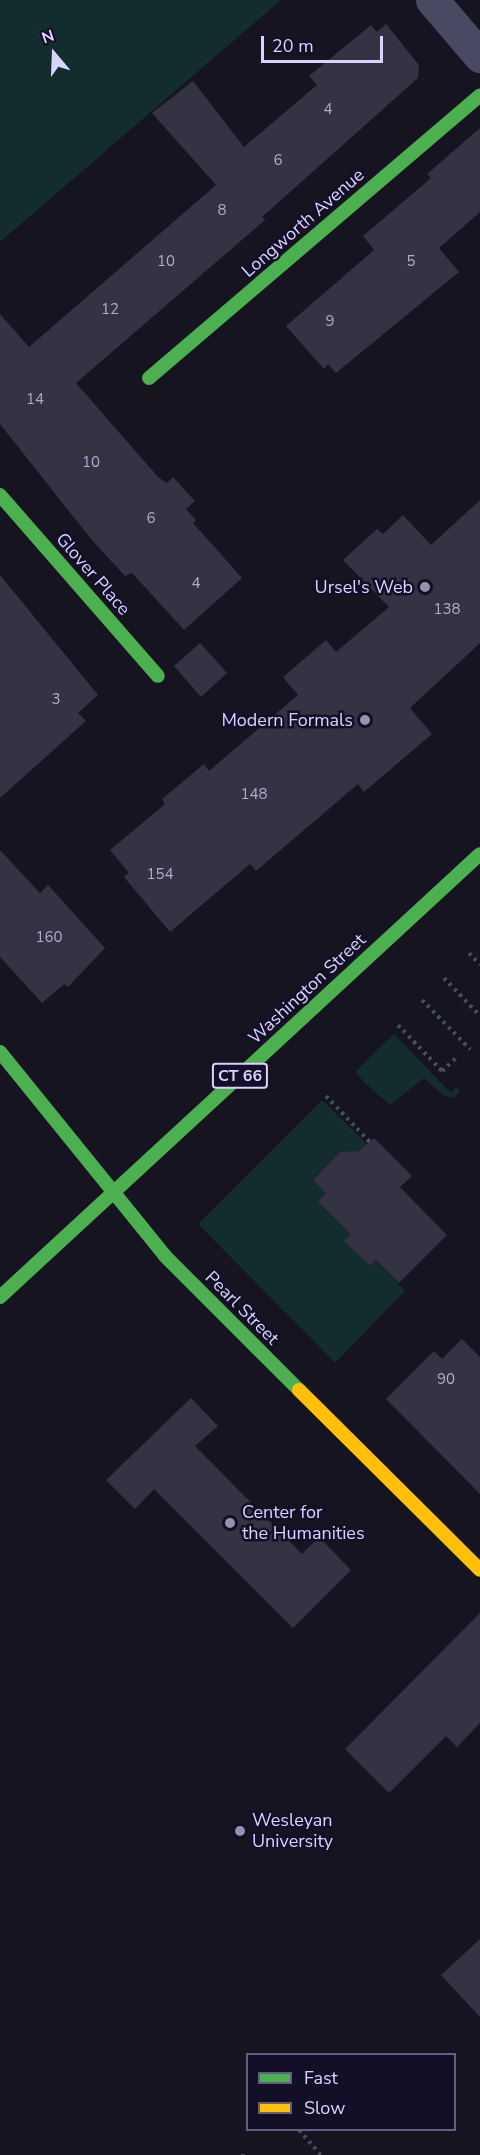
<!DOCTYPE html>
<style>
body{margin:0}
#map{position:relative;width:480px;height:2155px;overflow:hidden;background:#161421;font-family:"Nunito Sans",sans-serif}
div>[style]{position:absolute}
.green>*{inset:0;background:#132c2d}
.building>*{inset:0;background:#343243}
.path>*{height:4px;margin-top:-2px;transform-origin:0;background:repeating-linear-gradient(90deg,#44505f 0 3px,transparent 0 7.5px)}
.street>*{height:33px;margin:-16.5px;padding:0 16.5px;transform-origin:16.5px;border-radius:16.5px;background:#4a4962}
.fast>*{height:14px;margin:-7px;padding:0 7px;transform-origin:7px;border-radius:7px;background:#4caf50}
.slow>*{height:14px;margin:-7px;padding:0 7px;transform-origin:7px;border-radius:7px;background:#ffc107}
.dots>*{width:16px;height:16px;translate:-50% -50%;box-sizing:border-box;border:3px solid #130f26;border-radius:50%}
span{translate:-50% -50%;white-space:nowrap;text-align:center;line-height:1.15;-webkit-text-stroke:5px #130f26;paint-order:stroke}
.number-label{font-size:15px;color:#b0acd0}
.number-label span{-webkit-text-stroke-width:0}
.shield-label span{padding:2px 4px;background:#130f26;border:2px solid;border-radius:4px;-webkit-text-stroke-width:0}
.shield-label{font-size:16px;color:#d9d4ff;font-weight:700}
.street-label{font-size:18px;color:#d9d4ff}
.poi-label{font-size:18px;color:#d9d4ff}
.right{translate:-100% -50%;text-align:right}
.left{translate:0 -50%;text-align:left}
.legend{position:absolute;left:246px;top:2053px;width:210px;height:78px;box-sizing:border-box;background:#130f26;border:2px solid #625e7d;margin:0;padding:8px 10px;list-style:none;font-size:18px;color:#d9d4ff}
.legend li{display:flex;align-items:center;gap:12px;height:30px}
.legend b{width:30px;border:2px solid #625e7d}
.north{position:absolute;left:24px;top:24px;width:60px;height:60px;-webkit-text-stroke:4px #130f26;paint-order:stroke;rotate:341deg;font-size:16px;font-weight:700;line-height:24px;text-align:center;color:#d9d4ff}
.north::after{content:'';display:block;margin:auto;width:21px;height:27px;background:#d9d4ff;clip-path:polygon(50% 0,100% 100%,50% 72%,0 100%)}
.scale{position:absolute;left:261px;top:36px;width:122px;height:27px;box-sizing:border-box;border:3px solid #d9d4ff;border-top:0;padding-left:8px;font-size:18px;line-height:21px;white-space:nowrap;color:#d9d4ff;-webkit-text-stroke:4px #130f26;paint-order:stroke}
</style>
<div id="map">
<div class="green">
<i style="clip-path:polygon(0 0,281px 0,0 242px)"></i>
<i style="clip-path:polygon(394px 1034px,451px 1093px,457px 1087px,460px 1091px,454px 1098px,443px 1095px,424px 1078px,390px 1105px,365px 1083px,355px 1072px)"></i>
<i style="clip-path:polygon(322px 1100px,367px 1144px,360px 1151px,340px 1153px,313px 1179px,326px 1193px,318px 1202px,351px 1234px,345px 1241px,369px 1266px,376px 1260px,405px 1291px,335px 1363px,198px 1224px)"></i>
</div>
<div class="building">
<i style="clip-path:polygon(386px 24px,419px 65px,418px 78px,262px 217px,265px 220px,76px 383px,158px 477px,167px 483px,173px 477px,195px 501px,186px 509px,196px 520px,193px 523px,242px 578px,184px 630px,132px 573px,125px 576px,91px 539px,0 424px,0 314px,29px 347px,216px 185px,152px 113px,193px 81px,244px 147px,317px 85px,309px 76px,371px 25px,377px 32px)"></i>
<i style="clip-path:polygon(480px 128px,480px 212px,439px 248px,459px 272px,336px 373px,328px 364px,324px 369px,286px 326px,374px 250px,363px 236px,431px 178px,427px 174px)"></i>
<i style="clip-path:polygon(480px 500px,480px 643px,410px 708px,432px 734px,364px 792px,358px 784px,256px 871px,250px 864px,170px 932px,124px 877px,129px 873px,110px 850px,165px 804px,162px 799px,204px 764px,209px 771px,298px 695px,283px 677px,326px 640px,336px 652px,389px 607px,343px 560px,377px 529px,383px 534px,403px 515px,431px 545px)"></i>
<i style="clip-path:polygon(0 575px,98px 695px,78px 713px,86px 721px,0 798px)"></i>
<i style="clip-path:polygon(200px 643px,227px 673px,201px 697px,174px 666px)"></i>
<i style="clip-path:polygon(0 850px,40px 893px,48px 885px,105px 948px,68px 987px,64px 984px,42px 1003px,0 957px)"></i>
<i style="clip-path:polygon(374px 1138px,412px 1176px,400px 1187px,447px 1235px,399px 1283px,376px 1260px,370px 1266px,344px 1241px,351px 1234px,318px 1202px,326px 1193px,313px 1180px,340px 1152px,359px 1151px)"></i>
<i style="clip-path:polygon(462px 1339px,480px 1357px,480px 1494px,386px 1399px,434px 1351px,442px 1359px)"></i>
<i style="clip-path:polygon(191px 1398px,218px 1426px,195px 1446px,302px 1554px,319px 1537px,351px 1570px,293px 1628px,154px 1489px,135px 1509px,106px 1480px)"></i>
<i style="clip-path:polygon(480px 1613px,480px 1723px,457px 1747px,446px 1736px,389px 1793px,345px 1749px)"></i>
<i style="clip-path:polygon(480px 1939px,480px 2017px,441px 1975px)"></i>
</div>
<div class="path">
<i style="left:469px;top:953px;width:16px;rotate:47deg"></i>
<i style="left:444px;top:978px;width:52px;rotate:46.5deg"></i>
<i style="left:422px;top:1000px;width:69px;rotate:45.6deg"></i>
<i style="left:398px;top:1025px;width:64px;rotate:46.3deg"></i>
<i style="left:442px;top:1071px;width:18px;rotate:-43deg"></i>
<i style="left:326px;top:1096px;width:64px;rotate:46.3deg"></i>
<i style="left:299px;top:2130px;width:33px;rotate:49deg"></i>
<i style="left:243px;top:2154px;width:1px;rotate:90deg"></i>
</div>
<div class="street">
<i style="left:432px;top:0;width:74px;rotate:49.4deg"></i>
</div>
<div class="fast">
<i style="left:149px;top:378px;width:435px;rotate:-40.5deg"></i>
<i style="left:0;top:495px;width:240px;rotate:48.9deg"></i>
<i style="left:0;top:1052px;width:262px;rotate:51deg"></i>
<i style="left:165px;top:1256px;width:190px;rotate:45deg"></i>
<i style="left:0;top:1297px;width:653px;rotate:-42.7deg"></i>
</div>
<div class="slow">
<i style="left:299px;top:1390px;width:255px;rotate:44.8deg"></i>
</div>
<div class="dots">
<i style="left:425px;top:587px;background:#9591b1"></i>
<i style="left:365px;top:720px;background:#9591b1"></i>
<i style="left:230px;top:1523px;background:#9591b1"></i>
<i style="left:240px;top:1831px;background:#9591b1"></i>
</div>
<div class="number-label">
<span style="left:328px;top:110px">4</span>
<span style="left:278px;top:161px">6</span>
<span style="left:222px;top:211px">8</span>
<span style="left:166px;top:262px">10</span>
<span style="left:411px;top:262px">5</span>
<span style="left:110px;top:310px">12</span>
<span style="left:330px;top:322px">9</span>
<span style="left:35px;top:400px">14</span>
<span style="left:91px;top:463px">10</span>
<span style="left:151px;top:519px">6</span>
<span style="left:196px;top:584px">4</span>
<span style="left:447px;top:610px">138</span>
<span style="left:56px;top:700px">3</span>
<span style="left:254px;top:795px">148</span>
<span style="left:160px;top:875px">154</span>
<span style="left:49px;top:938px">160</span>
<span style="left:446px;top:1380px">90</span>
</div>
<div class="shield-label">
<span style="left:240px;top:1076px">CT 66</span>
</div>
<div class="street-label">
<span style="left:303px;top:223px;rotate:-41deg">Longworth Avenue</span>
<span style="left:93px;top:574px;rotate:49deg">Glover Place</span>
<span style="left:307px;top:989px;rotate:-43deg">Washington Street</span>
<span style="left:242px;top:1308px;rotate:45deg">Pearl Street</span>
</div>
<div class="poi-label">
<span class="right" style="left:413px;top:587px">Ursel's Web</span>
<span class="right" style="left:353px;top:720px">Modern Formals</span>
<span class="left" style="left:242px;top:1523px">Center for<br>the Humanities</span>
<span class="left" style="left:252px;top:1831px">Wesleyan<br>University</span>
</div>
<ul class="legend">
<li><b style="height:8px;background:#4caf50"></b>Fast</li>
<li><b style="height:8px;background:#ffc107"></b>Slow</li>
</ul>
<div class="north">N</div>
<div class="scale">20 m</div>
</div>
